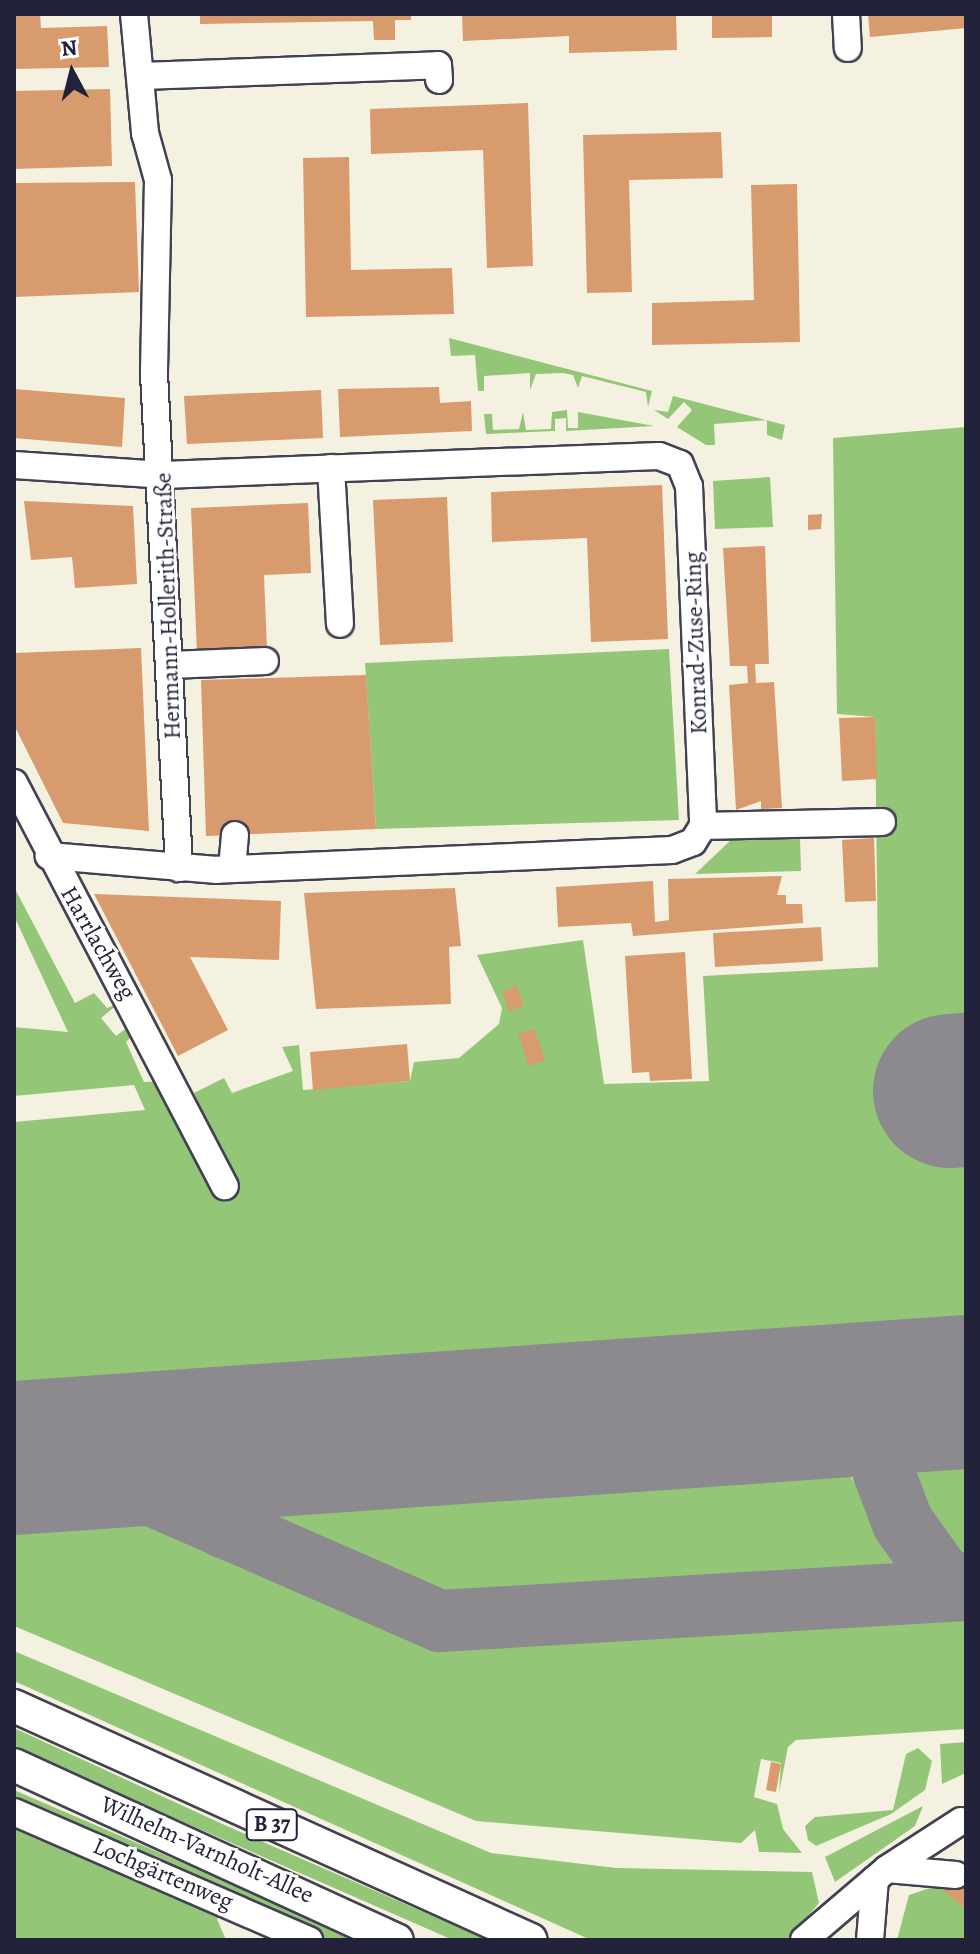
<!DOCTYPE html>
<meta charset="utf-8">
<style>
body{margin:0}
#map{position:relative;width:980px;height:1954px;overflow:hidden;background:#f5f1e1;font-family:Alegreya,serif}
div>[style]{position:absolute}
.green>*{inset:0;background:#94c677}
.taxiway>*{height:62px;margin:-31px;padding:0 31px;transform-origin:31px;border-radius:31px;background:#8c8a8e}
.runway>*{height:154px;margin:-77px;padding:0 77px;transform-origin:77px;border-radius:77px;background:#8c8a8e}
.building>*{inset:0;background:#d89b6d}
.roads{filter:drop-shadow(2px 0 #424154) drop-shadow(-2px 0 #424154) drop-shadow(0 2px #424154) drop-shadow(0 -2px #424154)}
.minor>*{height:26px;margin:-13px;padding:0 13px;transform-origin:13px;border-radius:13px;background:#fff}
.major>*{height:32px;margin:-16px;padding:0 16px;transform-origin:16px;border-radius:16px;background:#fff}
span{translate:-50% -50%;white-space:nowrap;text-align:center;line-height:1.15;-webkit-text-stroke:6px #fff;paint-order:stroke}
.shield-label span{padding:2px 6px;background:#fff;border:2px solid;border-radius:6px;-webkit-text-stroke-width:0}
.shield-label{font-size:22px;color:#22223b;font-weight:700}
.street-label{font-size:24px;color:#22223b}
.frame{position:absolute;inset:0;border:16px solid #22223b;pointer-events:none}
.north{position:absolute;left:32px;top:32px;width:80px;height:80px;-webkit-text-stroke:6px #fff;paint-order:stroke;rotate:353deg;font-size:22px;font-weight:700;line-height:32px;text-align:center;color:#22223b}
.north::after{content:'';display:block;margin:auto;width:28px;height:36px;background:#22223b;clip-path:polygon(50% 0,100% 100%,50% 72%,0 100%)}
</style>
<div id="map">
<div class="green">
<i style="clip-path:polygon(449px 338px,652px 391px,648px 407px,646px 392px,582px 376px,578px 388px,573px 375px,563px 373px,536px 374px,530px 390px,530px 373px,484px 376px,484px 391px,478px 391px,475px 355px,451px 356px)"></i>
<i style="clip-path:polygon(673px 396px,785px 425px,782px 440px,767px 435px,767px 420px,714px 424px,715px 445px,706px 445px,677px 427px,692px 410px,684px 402px,668px 419px,654px 410px,668px 412px)"></i>
<i style="clip-path:polygon(567px 410px,568px 428px,578px 428px,578px 412px,654px 426px,566px 431px,566px 418px,555px 419px,555px 431px,486px 434px,484px 414px,492px 414px,493px 430px,519px 429px,523px 412px,526px 430px,551px 429px,552px 412px)"></i>
<i style="clip-path:polygon(966px 427px,966px 1350px,33px 1415px,14px 1408px,14px 1122px,145px 1110px,134px 1085px,14px 1096px,14px 1027px,68px 1032px,14px 916px,14px 887px,75px 1003px,94px 993px,107px 1008px,118px 1004px,101px 1018px,116px 1036px,132px 1024px,140px 1028px,126px 1042px,144px 1082px,166px 1081px,175px 1103px,197px 1099px,194px 1093px,224px 1078px,232px 1093px,293px 1071px,282px 1047px,299px 1045px,303px 1090px,410px 1081px,414px 1062px,459px 1058px,499px 1024px,502px 1008px,477px 955px,583px 940px,604px 1084px,709px 1081px,703px 976px,878px 967px,875px 717px,837px 714px,833px 438px)"></i>
<i style="clip-path:polygon(770px 477px,773px 527px,715px 529px,713px 481px)"></i>
<i style="clip-path:polygon(669px 649px,679px 820px,376px 829px,365px 663px)"></i>
<i style="clip-path:polygon(800px 839px,801px 871px,695px 874px,731px 840px)"></i>
<i style="clip-path:polygon(966px 1436px,966px 1569px,920px 1517px,908px 1482px,922px 1450px)"></i>
<i style="clip-path:polygon(829px 1445px,902px 1552px,898px 1574px,455px 1607px,274px 1530px,256px 1509px,266px 1489px,283px 1484px)"></i>
<i style="clip-path:polygon(96px 1499px,452px 1643px,966px 1606px,966px 1729px,796px 1740px,788px 1747px,779px 1793px,781px 1763px,761px 1759px,754px 1797px,777px 1804px,783px 1829px,802px 1853px,759px 1852px,755px 1830px,741px 1843px,476px 1821px,14px 1626px,14px 1502px)"></i>
<i style="clip-path:polygon(14px 1651px,491px 1853px,616px 1868px,812px 1872px,819px 1903px,788px 1940px,591px 1940px,14px 1681px)"></i>
<i style="clip-path:polygon(14px 1728px,229px 1827px,488px 1940px,453px 1940px,14px 1748px)"></i>
<i style="clip-path:polygon(966px 1742px,966px 1773px,942px 1784px,940px 1744px)"></i>
<i style="clip-path:polygon(918px 1748px,932px 1761px,925px 1790px,891px 1814px,816px 1846px,808px 1840px,805px 1826px,815px 1817px,893px 1810px,906px 1754px)"></i>
<i style="clip-path:polygon(14px 1790px,202px 1871px,357px 1940px,323px 1940px,14px 1804px)"></i>
<i style="clip-path:polygon(923px 1806px,915px 1826px,835px 1882px,825px 1857px)"></i>
<i style="clip-path:polygon(14px 1823px,230px 1909px,217px 1919px,226px 1940px,14px 1940px)"></i>
<i style="clip-path:polygon(939px 1885px,966px 1909px,966px 1940px,897px 1940px,909px 1895px)"></i>
</div>
<div class="taxiway">
<i style="left:966px;top:1393px;width:59px;rotate:167.4deg"></i>
<i style="left:908px;top:1406px;width:58px;rotate:122.3deg"></i>
<i style="left:877px;top:1455px;width:73px;rotate:69.1deg"></i>
<i style="left:903px;top:1523px;width:65px;rotate:54.4deg"></i>
<i style="left:941px;top:1576px;width:28px;rotate:26deg"></i>
<i style="left:14px;top:1435px;width:465px;rotate:23.6deg"></i>
<i style="left:440px;top:1621px;width:527px;rotate:-3.37deg"></i>
<i style="left:225px;top:1528px;width:29px;rotate:-126deg"></i>
<i style="left:208px;top:1505px;width:32px;rotate:-88deg"></i>
<i style="left:209px;top:1473px;width:33px;rotate:-46deg"></i>
<i style="left:232px;top:1449px;width:34px;rotate:-14deg"></i>
</div>
<div class="runway">
<i style="left:950px;top:1091px;width:16px;rotate:-4deg"></i>
<i style="left:14px;top:1458px;width:954px;rotate:-3.97deg"></i>
</div>
<div class="building">
<i style="clip-path:polygon(14px 14px,40px 14px,41px 28px,107px 26px,109px 67px,14px 69px)"></i>
<i style="clip-path:polygon(200px 14px,411px 14px,411px 20px,395px 20px,395px 40px,374px 40px,373px 21px,200px 24px)"></i>
<i style="clip-path:polygon(462px 14px,676px 14px,677px 50px,569px 53px,569px 36px,463px 41px)"></i>
<i style="clip-path:polygon(712px 14px,772px 14px,772px 37px,712px 38px)"></i>
<i style="clip-path:polygon(868px 14px,966px 14px,966px 28px,870px 37px)"></i>
<i style="clip-path:polygon(110px 89px,112px 166px,14px 169px,14px 91px)"></i>
<i style="clip-path:polygon(528px 103px,533px 266px,487px 268px,483px 150px,371px 154px,370px 109px)"></i>
<i style="clip-path:polygon(721px 132px,723px 178px,629px 180px,632px 292px,587px 293px,583px 135px)"></i>
<i style="clip-path:polygon(349px 157px,351px 270px,452px 268px,454px 314px,306px 317px,303px 158px)"></i>
<i style="clip-path:polygon(135px 182px,139px 292px,14px 297px,14px 183px)"></i>
<i style="clip-path:polygon(797px 184px,800px 342px,652px 345px,652px 303px,754px 300px,751px 185px)"></i>
<i style="clip-path:polygon(439px 387px,440px 403px,471px 401px,472px 431px,340px 437px,338px 389px)"></i>
<i style="clip-path:polygon(14px 389px,125px 398px,122px 447px,14px 438px)"></i>
<i style="clip-path:polygon(321px 390px,323px 438px,187px 444px,184px 396px)"></i>
<i style="clip-path:polygon(662px 485px,668px 639px,591px 642px,587px 538px,492px 542px,491px 492px)"></i>
<i style="clip-path:polygon(447px 497px,453px 642px,380px 645px,373px 500px)"></i>
<i style="clip-path:polygon(24px 501px,133px 506px,137px 584px,75px 588px,72px 557px,31px 560px)"></i>
<i style="clip-path:polygon(308px 503px,311px 573px,264px 575px,267px 650px,197px 654px,191px 508px)"></i>
<i style="clip-path:polygon(822px 514px,821px 529px,808px 530px,808px 515px)"></i>
<i style="clip-path:polygon(765px 546px,769px 664px,755px 664px,756px 683px,774px 682px,782px 808px,761px 809px,761px 801px,736px 810px,729px 685px,748px 683px,747px 666px,730px 666px,723px 548px)"></i>
<i style="clip-path:polygon(141px 648px,149px 831px,63px 823px,14px 725px,14px 653px)"></i>
<i style="clip-path:polygon(366px 675px,376px 829px,206px 836px,201px 680px)"></i>
<i style="clip-path:polygon(875px 717px,877px 779px,842px 781px,839px 718px)"></i>
<i style="clip-path:polygon(874px 838px,876px 901px,845px 902px,842px 840px)"></i>
<i style="clip-path:polygon(782px 876px,777px 895px,786px 895px,786px 904px,802px 904px,803px 923px,633px 936px,631px 923px,558px 927px,556px 887px,653px 881px,655px 922px,669px 920px,668px 879px)"></i>
<i style="clip-path:polygon(455px 888px,461px 946px,449px 947px,451px 1004px,316px 1009px,304px 893px)"></i>
<i style="clip-path:polygon(94px 894px,281px 901px,279px 960px,190px 957px,228px 1030px,178px 1056px)"></i>
<i style="clip-path:polygon(821px 927px,823px 961px,715px 967px,713px 933px)"></i>
<i style="clip-path:polygon(685px 952px,692px 1079px,650px 1081px,649px 1072px,632px 1073px,625px 956px)"></i>
<i style="clip-path:polygon(517px 986px,524px 1006px,509px 1011px,502px 992px)"></i>
<i style="clip-path:polygon(534px 1029px,545px 1060px,529px 1066px,518px 1034px)"></i>
<i style="clip-path:polygon(407px 1044px,410px 1081px,313px 1090px,310px 1052px)"></i>
<i style="clip-path:polygon(771px 1762px,781px 1764px,776px 1792px,766px 1790px)"></i>
<i style="clip-path:polygon(966px 1863px,966px 1909px,943px 1891px)"></i>
</div>
<div class="roads">
<div class="minor">
<i style="left:134px;top:14px;width:120px;rotate:84.7deg"></i>
<i style="left:145px;top:133px;width:49px;rotate:74.5deg"></i>
<i style="left:158px;top:180px;width:193px;rotate:91.2deg"></i>
<i style="left:154px;top:373px;width:496px;rotate:87.1deg"></i>
<i style="left:846px;top:14px;width:34px;rotate:87deg"></i>
<i style="left:142px;top:76px;width:296px;rotate:-2.1deg"></i>
<i style="left:438px;top:65px;width:15px;rotate:86deg"></i>
<i style="left:14px;top:465px;width:149px;rotate:3.8deg"></i>
<i style="left:163px;top:475px;width:496px;rotate:-2.2deg"></i>
<i style="left:659px;top:456px;width:22px;rotate:21deg"></i>
<i style="left:680px;top:464px;width:24px;rotate:68deg"></i>
<i style="left:689px;top:486px;width:340px;rotate:87.6deg"></i>
<i style="left:703px;top:826px;width:19px;rotate:122deg"></i>
<i style="left:693px;top:842px;width:22px;rotate:159deg"></i>
<i style="left:672px;top:850px;width:455px;rotate:177.5deg"></i>
<i style="left:217px;top:870px;width:169px;rotate:-175.2deg"></i>
<i style="left:331px;top:468px;width:156px;rotate:86.7deg"></i>
<i style="left:171px;top:665px;width:94px;rotate:-2.4deg"></i>
<i style="left:14px;top:783px;width:455px;rotate:62.4deg"></i>
<i style="left:703px;top:826px;width:179px;rotate:-1.3deg"></i>
<i style="left:232px;top:869px;width:34px;rotate:-85deg"></i>
<i style="left:14px;top:1812px;width:322px;rotate:23.5deg"></i>
<i style="left:887px;top:1869px;width:69px;rotate:5deg"></i>
<i style="left:804px;top:1940px;width:109px;rotate:-40.5deg"></i>
<i style="left:887px;top:1869px;width:88px;rotate:-33deg"></i>
<i style="left:870px;top:1940px;width:61px;rotate:-85.3deg"></i>
</div>
<div class="major">
<i style="left:14px;top:1706px;width:567px;rotate:24.35deg"></i>
<i style="left:14px;top:1765px;width:421px;rotate:24.6deg"></i>
</div>
</div>
<div class="shield-label">
<span style="left:272px;top:1825px">B 37</span>
</div>
<div class="street-label">
<span style="left:168px;top:606px;rotate:-92deg">Hermann-Hollerith-Straße</span>
<span style="left:696px;top:643px;rotate:-92deg">Konrad-Zuse-Ring</span>
<span style="left:98px;top:943px;rotate:60deg">Harrlachweg</span>
<span style="left:207px;top:1850px;rotate:24deg">Wilhelm-Varnholt-Allee</span>
<span style="left:163px;top:1874px;rotate:23deg">Lochgärtenweg</span>
</div>
<div class="frame"></div>
<div class="north">N</div>
</div>
